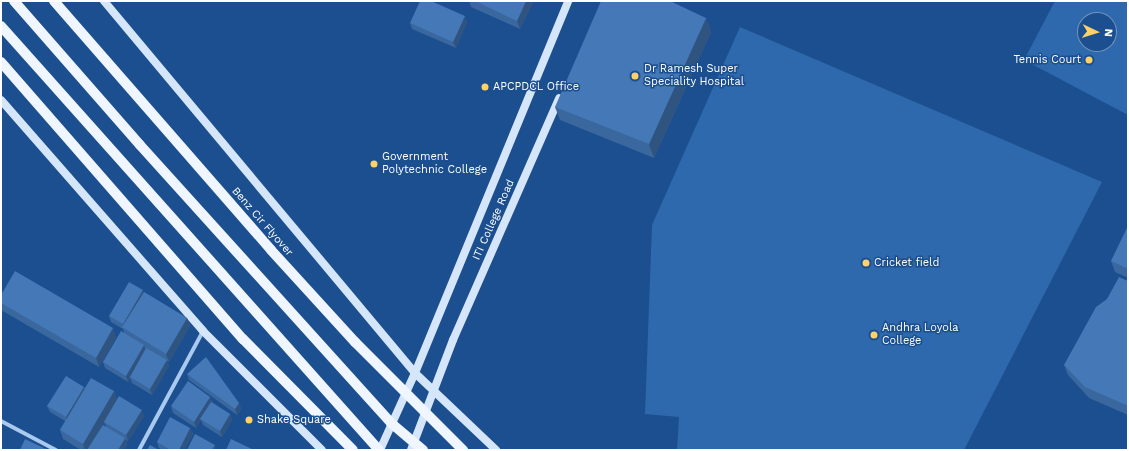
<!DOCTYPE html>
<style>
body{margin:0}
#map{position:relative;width:1129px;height:451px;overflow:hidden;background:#1b4f8f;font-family:"Work Sans",sans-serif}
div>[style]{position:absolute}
.green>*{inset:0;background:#2e69ad}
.street>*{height:4px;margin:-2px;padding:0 2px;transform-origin:2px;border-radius:2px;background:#a9c9ee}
.secondary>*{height:8px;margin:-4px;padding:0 4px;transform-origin:4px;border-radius:4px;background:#d6e6fa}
.primary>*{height:10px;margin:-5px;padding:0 5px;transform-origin:5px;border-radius:5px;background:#f0f6ff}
.primary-bridge>*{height:10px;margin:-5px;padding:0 5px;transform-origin:5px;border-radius:5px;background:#f0f6ff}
.wall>*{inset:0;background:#3a679d}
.shaded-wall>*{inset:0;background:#305480}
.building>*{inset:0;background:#4478b7}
.dots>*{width:11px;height:11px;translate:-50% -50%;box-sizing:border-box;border:2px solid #1b4f8f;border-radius:50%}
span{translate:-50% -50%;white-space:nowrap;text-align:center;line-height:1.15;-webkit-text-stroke:3px #1b4f8f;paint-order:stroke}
.poi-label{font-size:11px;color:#fff}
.right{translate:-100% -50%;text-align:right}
.left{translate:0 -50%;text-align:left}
.street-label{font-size:11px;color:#fff}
.frame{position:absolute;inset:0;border:2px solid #fff;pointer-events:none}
.north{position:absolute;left:1077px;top:12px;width:40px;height:40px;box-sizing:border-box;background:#1b4f8f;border:1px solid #7695bc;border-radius:50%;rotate:94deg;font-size:11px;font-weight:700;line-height:16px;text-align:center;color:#fff}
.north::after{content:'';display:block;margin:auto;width:14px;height:18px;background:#ffd166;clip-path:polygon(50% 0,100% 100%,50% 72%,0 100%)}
</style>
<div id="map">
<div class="green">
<i style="clip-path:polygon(evenodd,1055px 1px,1128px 1px,1128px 115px,1024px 60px,1055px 1px,1085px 20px,1109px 20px,1109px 44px,1085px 44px,1085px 20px)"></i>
<i style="clip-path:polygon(740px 27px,1102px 182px,964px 450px,677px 450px,679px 417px,645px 414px,652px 225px)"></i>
</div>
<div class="street">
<i style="left:1px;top:421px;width:62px;rotate:27.8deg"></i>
<i style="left:139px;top:450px;width:135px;rotate:-61.7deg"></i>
</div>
<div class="secondary">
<i style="left:104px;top:1px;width:485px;rotate:50.1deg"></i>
<i style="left:415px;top:373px;width:112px;rotate:43.5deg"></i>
<i style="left:1px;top:100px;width:307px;rotate:48.8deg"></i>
<i style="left:203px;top:331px;width:168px;rotate:45deg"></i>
<i style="left:380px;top:450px;width:85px;rotate:-65.6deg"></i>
<i style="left:415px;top:373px;width:402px;rotate:-67.6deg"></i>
<i style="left:411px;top:450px;width:118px;rotate:-69.1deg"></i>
<i style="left:453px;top:340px;width:264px;rotate:-66.3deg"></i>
</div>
<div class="primary">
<i style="left:14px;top:1px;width:191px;rotate:48.8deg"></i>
<i style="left:140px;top:145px;width:375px;rotate:47.9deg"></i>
<i style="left:391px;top:423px;width:42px;rotate:40.2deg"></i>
<i style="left:1px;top:26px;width:568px;rotate:48.28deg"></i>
<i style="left:1px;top:62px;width:368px;rotate:48.9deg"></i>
<i style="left:243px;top:339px;width:156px;rotate:45.3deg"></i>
</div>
<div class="primary-bridge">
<i style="left:54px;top:1px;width:330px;rotate:48.9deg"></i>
<i style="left:271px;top:250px;width:125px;rotate:47.6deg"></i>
<i style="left:355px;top:342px;width:153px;rotate:45deg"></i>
</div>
<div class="wall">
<i style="clip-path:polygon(469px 1px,532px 1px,533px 2px,520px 29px,471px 7px)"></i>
<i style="clip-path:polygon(706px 18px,711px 32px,654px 158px,560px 120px,555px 107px)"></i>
<i style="clip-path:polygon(467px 22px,456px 48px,412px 29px,410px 23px)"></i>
<i style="clip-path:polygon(1128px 226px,1128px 278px,1115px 272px,1111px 261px)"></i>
<i style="clip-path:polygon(1128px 281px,1128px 415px,1089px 398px,1068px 375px,1064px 365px,1107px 299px)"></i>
<i style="clip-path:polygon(144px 292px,187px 318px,190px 326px,169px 362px,167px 361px,169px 366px,152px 395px,132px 383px,130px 378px,128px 382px,105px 368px,103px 362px,124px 333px,123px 329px,111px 322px,109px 316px)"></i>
<i style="clip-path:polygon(1px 303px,116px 337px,99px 367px,1px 310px)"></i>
<i style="clip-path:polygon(187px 374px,239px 403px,241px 409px,237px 415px,189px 380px)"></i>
<i style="clip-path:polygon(84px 387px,85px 388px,114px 391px,117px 400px,93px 441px,106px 427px,104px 422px,144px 416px,128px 441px,126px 440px,127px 444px,124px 450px,81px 450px,63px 439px,60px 430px,65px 421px,50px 412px,47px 406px)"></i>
<i style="clip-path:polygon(210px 397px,212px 402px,230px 414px,232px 420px,222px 437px,203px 425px,201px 420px,196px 428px,173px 413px,171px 406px)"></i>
<i style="clip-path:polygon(190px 428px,193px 434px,184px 450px,162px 450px,159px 448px,157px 442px)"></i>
</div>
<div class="shaded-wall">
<i style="clip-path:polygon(526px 1px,532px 1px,533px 2px,520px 29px,517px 21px)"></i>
<i style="clip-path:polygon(465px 16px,467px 22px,456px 48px,453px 42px)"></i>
<i style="clip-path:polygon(706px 18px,711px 32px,654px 158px,649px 144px)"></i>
<i style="clip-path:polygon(143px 290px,145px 296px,125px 329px,123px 324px)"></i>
<i style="clip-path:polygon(187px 318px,190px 326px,169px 362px,166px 354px)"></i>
<i style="clip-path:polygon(113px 328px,116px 337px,99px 367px,96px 358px)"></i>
<i style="clip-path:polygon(144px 345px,146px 351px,130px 377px,130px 378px,128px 382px,126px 376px)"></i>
<i style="clip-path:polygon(167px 360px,169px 366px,152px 395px,150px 389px)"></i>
<i style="clip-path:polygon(84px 387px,86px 393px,68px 423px,66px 417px)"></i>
<i style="clip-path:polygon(114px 391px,117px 400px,88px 450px,85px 450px,83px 444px)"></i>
<i style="clip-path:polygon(210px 397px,212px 403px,200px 419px,201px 420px,196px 428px,194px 422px)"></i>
<i style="clip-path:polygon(239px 403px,241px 409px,237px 415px,235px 409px)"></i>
<i style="clip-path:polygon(142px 410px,144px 416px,128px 441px,126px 435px)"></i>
<i style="clip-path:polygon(230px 414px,232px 420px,222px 437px,220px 431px)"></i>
<i style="clip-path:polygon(190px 428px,193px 434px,184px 450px,179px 450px)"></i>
<i style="clip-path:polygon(125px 438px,127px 444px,124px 450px,118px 450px)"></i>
<i style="clip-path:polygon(215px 445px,217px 450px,212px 450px)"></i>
</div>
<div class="building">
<i style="clip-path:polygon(420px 1px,431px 1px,465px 16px,453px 42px,410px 23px)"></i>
<i style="clip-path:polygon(475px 1px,526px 1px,517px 21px)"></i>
<i style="clip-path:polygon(601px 1px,670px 1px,706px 18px,649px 144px,555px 107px)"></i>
<i style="clip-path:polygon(1128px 226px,1128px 269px,1111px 261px)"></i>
<i style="clip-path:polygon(15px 271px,113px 328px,96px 358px,1px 303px,1px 295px)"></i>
<i style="clip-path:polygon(1119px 277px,1128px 281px,1128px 406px,1126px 405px,1085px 387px,1064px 365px,1096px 307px,1107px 299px)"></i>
<i style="clip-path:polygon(129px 282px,143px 290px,123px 324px,109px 316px)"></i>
<i style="clip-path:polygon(144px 292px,187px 318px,166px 354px,122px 327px)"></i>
<i style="clip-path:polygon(121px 331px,144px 345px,126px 376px,103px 362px)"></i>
<i style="clip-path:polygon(146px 348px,167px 360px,150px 389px,130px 377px)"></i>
<i style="clip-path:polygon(206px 357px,239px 403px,235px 409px,187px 374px)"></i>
<i style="clip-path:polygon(66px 376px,84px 387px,66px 417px,47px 406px)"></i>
<i style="clip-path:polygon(91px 378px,114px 391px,83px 444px,60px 430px)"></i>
<i style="clip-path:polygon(188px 381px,210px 397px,194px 422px,171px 406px)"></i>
<i style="clip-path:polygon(119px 396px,142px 410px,126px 435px,104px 422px)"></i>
<i style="clip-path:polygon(211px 402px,230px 414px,220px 431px,200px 419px)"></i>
<i style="clip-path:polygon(170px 417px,190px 428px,179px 450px,171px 450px,157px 442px)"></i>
<i style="clip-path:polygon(103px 425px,125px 438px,118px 450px,87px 450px)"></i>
<i style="clip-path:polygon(195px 434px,215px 445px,212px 450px,187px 450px)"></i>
<i style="clip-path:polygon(25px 439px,48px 450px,20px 450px)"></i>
<i style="clip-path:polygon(231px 439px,254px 450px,226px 450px)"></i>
<i style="clip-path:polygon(150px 445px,159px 450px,147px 450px)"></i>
</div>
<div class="dots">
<i style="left:1089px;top:60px;background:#ffd166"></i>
<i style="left:635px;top:76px;background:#ffd166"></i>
<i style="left:485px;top:87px;background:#ffd166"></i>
<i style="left:374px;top:164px;background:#ffd166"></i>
<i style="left:866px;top:263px;background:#ffd166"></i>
<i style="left:874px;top:335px;background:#ffd166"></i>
<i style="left:249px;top:420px;background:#ffd166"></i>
</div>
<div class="poi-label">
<span class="right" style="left:1081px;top:60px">Tennis Court</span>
<span class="left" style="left:644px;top:76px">Dr Ramesh Super<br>Speciality Hospital</span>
<span class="left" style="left:493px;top:87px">APCPDCL Office</span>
<span class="left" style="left:382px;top:164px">Government<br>Polytechnic College</span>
<span class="left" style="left:874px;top:263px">Cricket field</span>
<span class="left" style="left:882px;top:335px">Andhra Loyola<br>College</span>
<span class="left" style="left:257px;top:420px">Shake Square</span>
</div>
<div class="street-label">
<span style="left:494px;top:220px;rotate:-66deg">ITI College Road</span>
<span style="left:262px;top:222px;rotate:49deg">Benz Cir Flyover</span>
</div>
<div class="frame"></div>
<div class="north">N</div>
</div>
